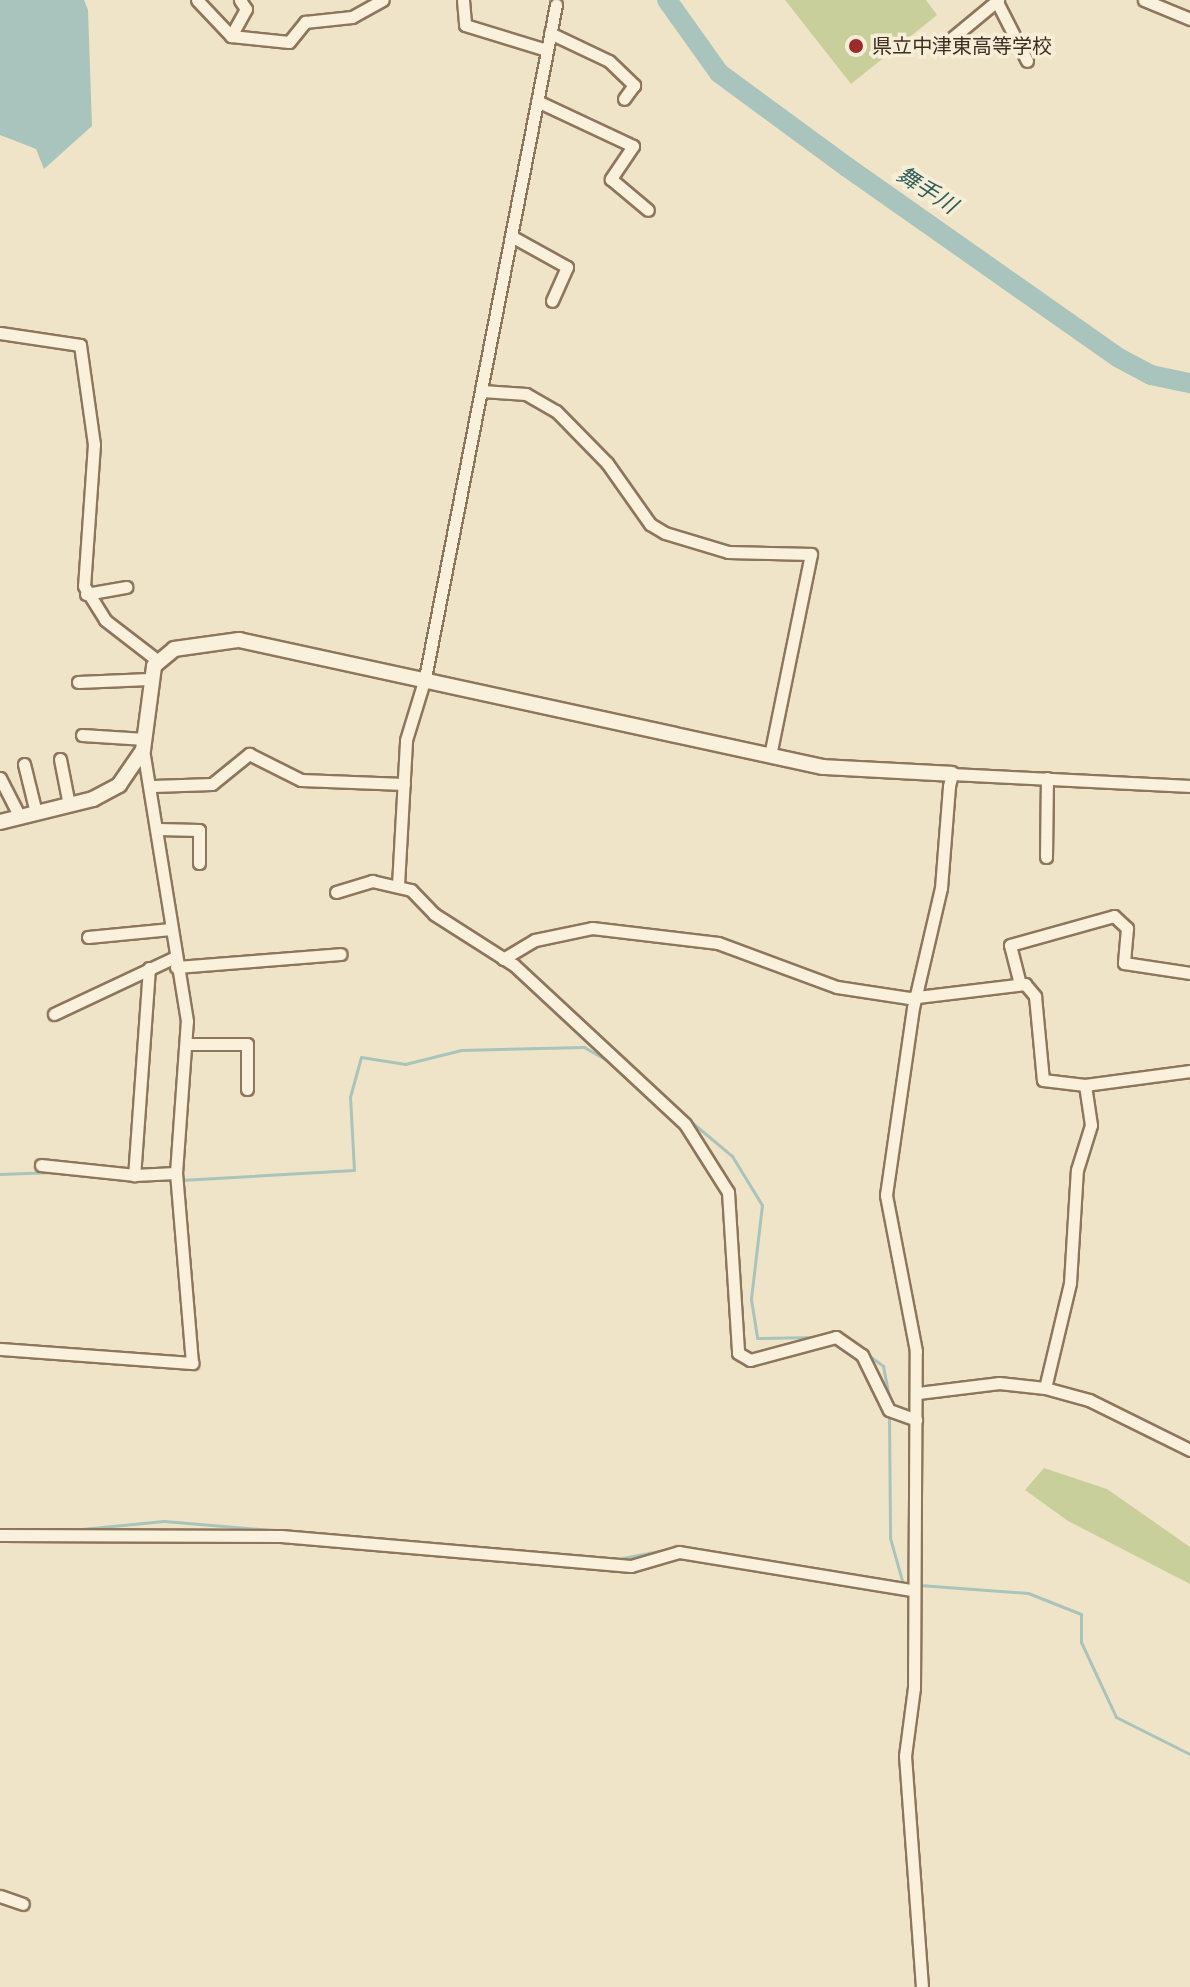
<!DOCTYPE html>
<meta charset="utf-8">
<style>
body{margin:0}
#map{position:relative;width:1190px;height:1987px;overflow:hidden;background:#f0e4c8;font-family:"Crimson Pro","Noto Sans JP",serif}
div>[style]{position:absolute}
.green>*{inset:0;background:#c9cf9b}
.water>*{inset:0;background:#a9c4bc}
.stream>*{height:3px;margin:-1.5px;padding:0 1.5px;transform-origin:1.5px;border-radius:1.5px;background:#a9c4bc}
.river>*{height:20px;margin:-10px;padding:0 10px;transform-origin:10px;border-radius:10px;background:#a9c4bc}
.roads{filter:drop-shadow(2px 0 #8d765c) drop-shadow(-2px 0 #8d765c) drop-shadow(0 2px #8d765c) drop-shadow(0 -2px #8d765c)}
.minor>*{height:11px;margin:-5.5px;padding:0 5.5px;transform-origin:5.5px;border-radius:5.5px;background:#faf1dc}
.tertiary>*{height:14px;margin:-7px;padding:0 7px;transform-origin:7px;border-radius:7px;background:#faf1dc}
.dots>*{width:22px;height:22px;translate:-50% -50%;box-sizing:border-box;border:4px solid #f7eed8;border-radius:50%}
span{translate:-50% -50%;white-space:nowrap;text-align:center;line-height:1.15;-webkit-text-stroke:7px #f7eed8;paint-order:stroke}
.poi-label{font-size:20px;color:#3d2e20}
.left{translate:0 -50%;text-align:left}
.water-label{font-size:22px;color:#2f5d5a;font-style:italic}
</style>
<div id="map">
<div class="green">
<i style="clip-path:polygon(785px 0,926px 0,937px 15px,851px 84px)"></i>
<i style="clip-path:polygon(1044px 1468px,1107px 1489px,1190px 1547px,1190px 1584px,1068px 1521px,1025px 1490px)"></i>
</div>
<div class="water">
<i style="clip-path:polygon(0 0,84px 0,88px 10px,92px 126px,44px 169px,36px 149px,0 135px)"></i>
</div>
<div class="stream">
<i style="left:677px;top:1110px;width:72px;rotate:39.9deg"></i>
<i style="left:732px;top:1156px;width:57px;rotate:58.5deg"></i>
<i style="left:762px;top:1205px;width:95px;rotate:96.7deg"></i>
<i style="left:751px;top:1299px;width:39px;rotate:81deg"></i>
<i style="left:757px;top:1338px;width:58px;rotate:-1deg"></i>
<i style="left:0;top:1174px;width:54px;rotate:-2.1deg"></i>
<i style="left:181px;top:1180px;width:173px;rotate:-3.3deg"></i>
<i style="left:354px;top:1170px;width:73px;rotate:-93.1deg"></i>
<i style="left:350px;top:1097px;width:41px;rotate:-74.6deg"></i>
<i style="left:361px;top:1057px;width:45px;rotate:9deg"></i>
<i style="left:405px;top:1064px;width:58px;rotate:-14deg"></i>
<i style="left:461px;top:1050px;width:123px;rotate:-1.4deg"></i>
<i style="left:584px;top:1047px;width:34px;rotate:30deg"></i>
<i style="left:864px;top:1352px;width:24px;rotate:36deg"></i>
<i style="left:883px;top:1366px;width:33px;rotate:79deg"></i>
<i style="left:889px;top:1413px;width:125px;rotate:89.5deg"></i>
<i style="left:890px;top:1538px;width:48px;rotate:74.2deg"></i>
<i style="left:16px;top:1530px;width:19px"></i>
<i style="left:71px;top:1530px;width:93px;rotate:-5.5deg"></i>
<i style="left:164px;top:1521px;width:358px;rotate:4.8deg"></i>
<i style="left:556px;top:1554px;width:61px;rotate:4.7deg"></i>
<i style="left:617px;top:1559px;width:59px;rotate:-10.7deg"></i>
<i style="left:749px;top:1558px;width:56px;rotate:9.3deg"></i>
<i style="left:919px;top:1585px;width:109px;rotate:4.2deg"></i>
<i style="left:1028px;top:1593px;width:57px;rotate:21.6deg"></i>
<i style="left:1081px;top:1614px;width:28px;rotate:90deg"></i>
<i style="left:1081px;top:1642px;width:83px;rotate:65deg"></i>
<i style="left:1116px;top:1717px;width:83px;rotate:26.6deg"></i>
</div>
<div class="river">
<i style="left:667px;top:0;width:90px;rotate:54.5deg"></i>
<i style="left:719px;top:73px;width:159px;rotate:36.3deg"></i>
<i style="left:847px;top:167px;width:332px;rotate:35.1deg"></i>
<i style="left:1119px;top:358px;width:36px;rotate:28deg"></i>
<i style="left:1151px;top:375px;width:40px;rotate:12deg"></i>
</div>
<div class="roads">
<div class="minor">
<i style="left:197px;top:0;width:50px;rotate:46.6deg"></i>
<i style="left:231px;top:36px;width:58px;rotate:5.9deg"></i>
<i style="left:289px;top:42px;width:26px;rotate:-51deg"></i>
<i style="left:305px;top:22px;width:47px;rotate:-6.1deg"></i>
<i style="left:352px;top:17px;width:35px;rotate:-29deg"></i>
<i style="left:463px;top:0;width:25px;rotate:85deg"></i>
<i style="left:465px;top:25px;width:86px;rotate:17deg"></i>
<i style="left:1144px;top:0;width:50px;rotate:22.4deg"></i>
<i style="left:997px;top:2px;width:66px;rotate:63deg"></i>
<i style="left:550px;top:33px;width:65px;rotate:25.4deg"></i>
<i style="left:609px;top:61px;width:35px;rotate:44deg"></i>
<i style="left:634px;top:85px;width:17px;rotate:126deg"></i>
<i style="left:231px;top:36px;width:31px;rotate:-61deg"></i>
<i style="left:246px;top:9px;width:11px;rotate:-124deg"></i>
<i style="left:952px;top:38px;width:60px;rotate:-39.6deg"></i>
<i style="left:537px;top:101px;width:106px;rotate:25.1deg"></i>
<i style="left:633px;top:146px;width:40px;rotate:124deg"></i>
<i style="left:611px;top:179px;width:48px;rotate:40deg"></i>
<i style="left:511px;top:236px;width:64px;rotate:29deg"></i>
<i style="left:567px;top:267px;width:37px;rotate:114deg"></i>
<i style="left:0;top:333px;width:81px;rotate:8.5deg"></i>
<i style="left:80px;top:345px;width:100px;rotate:82deg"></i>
<i style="left:94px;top:444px;width:142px;rotate:94deg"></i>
<i style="left:84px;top:586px;width:40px;rotate:58deg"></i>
<i style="left:105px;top:620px;width:67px;rotate:37.7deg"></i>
<i style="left:482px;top:391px;width:44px;rotate:3.9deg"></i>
<i style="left:526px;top:394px;width:34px;rotate:30deg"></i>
<i style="left:556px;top:411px;width:73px;rotate:45.6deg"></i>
<i style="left:607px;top:463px;width:75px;rotate:54.8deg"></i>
<i style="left:650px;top:524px;width:17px;rotate:31deg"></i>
<i style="left:665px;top:533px;width:66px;rotate:16.8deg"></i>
<i style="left:728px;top:552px;width:83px;rotate:1.4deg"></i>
<i style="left:811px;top:554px;width:205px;rotate:101.5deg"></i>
<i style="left:86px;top:594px;width:41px;rotate:-9.9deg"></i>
<i style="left:78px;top:682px;width:71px;rotate:-2.4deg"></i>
<i style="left:82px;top:735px;width:63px;rotate:3.6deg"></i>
<i style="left:60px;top:759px;width:47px;rotate:78.9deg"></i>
<i style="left:24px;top:764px;width:50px;rotate:76.2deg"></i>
<i style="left:0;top:778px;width:44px;rotate:62.9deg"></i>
<i style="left:153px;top:786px;width:59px;rotate:-1.9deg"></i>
<i style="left:212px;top:784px;width:48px;rotate:-39deg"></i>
<i style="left:249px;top:754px;width:58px;rotate:26.6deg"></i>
<i style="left:301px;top:780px;width:103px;rotate:2.2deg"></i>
<i style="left:158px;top:829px;width:41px;rotate:1.4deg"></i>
<i style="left:199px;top:830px;width:33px;rotate:90deg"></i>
<i style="left:1046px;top:857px;width:79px;rotate:-89.3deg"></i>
<i style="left:398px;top:885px;width:145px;rotate:-86.8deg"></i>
<i style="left:406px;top:740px;width:65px;rotate:-73deg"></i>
<i style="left:425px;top:678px;width:686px;rotate:-78.99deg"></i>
<i style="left:336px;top:892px;width:38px;rotate:-17deg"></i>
<i style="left:372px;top:881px;width:40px;rotate:13deg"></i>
<i style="left:411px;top:890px;width:33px;rotate:46deg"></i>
<i style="left:434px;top:914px;width:95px;rotate:32.5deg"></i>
<i style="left:514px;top:965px;width:233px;rotate:42.9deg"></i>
<i style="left:685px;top:1124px;width:80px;rotate:57.7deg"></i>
<i style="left:728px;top:1192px;width:161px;rotate:86.4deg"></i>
<i style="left:738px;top:1353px;width:14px;rotate:30deg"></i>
<i style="left:750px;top:1360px;width:89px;rotate:-15deg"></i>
<i style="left:836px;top:1337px;width:32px;rotate:35deg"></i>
<i style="left:862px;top:1355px;width:61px;rotate:63.9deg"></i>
<i style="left:889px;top:1410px;width:29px;rotate:20deg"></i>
<i style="left:88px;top:937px;width:83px;rotate:-5.5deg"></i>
<i style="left:503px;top:959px;width:37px;rotate:-31deg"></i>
<i style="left:535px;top:940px;width:58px;rotate:-11.9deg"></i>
<i style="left:592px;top:928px;width:127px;rotate:6.8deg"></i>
<i style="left:718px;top:943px;width:127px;rotate:20.3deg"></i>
<i style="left:837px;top:987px;width:73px;rotate:8.7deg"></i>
<i style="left:909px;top:998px;width:117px;rotate:-6.9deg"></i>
<i style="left:1025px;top:984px;width:16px;rotate:50deg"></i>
<i style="left:1035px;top:996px;width:84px;rotate:84.6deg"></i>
<i style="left:1043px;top:1080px;width:42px;rotate:6.8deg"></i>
<i style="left:1085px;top:1085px;width:106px;rotate:-7.6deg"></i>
<i style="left:176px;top:967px;width:165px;rotate:-4.5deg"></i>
<i style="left:149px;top:968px;width:208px;rotate:94.1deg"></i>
<i style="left:134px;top:1175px;width:42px;rotate:-2.7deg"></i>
<i style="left:1020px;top:984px;width:40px;rotate:-104.4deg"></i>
<i style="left:1010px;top:945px;width:108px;rotate:-15.6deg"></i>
<i style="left:1114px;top:916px;width:18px;rotate:43deg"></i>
<i style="left:1127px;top:928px;width:35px;rotate:95deg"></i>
<i style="left:1124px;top:963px;width:67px;rotate:8.6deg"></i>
<i style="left:54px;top:1014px;width:134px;rotate:-25.2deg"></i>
<i style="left:186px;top:1044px;width:61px"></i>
<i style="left:247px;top:1044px;width:45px;rotate:90deg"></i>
<i style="left:41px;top:1165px;width:94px;rotate:6.1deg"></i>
<i style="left:0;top:1349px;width:193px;rotate:4.2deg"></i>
<i style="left:192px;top:1363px;width:191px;rotate:-94.8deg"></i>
<i style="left:176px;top:1173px;width:152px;rotate:-85.9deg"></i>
<i style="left:187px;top:1021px;width:275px;rotate:-99.2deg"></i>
<i style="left:1045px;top:1388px;width:108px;rotate:-76.6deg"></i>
<i style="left:1070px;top:1283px;width:113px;rotate:-86.5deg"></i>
<i style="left:1077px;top:1170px;width:47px;rotate:-72.7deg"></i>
<i style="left:1091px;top:1125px;width:40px;rotate:-98.5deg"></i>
<i style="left:918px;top:1393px;width:82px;rotate:-7deg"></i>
<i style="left:999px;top:1383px;width:46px;rotate:6.2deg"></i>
<i style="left:1045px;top:1388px;width:46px;rotate:15.3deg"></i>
<i style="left:1089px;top:1400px;width:113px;rotate:26.3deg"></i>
<i style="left:0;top:1535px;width:281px;rotate:0.2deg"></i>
<i style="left:281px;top:1536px;width:351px;rotate:4.9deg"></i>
<i style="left:631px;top:1566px;width:50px;rotate:-16.3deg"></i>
<i style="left:679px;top:1552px;width:235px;rotate:9.3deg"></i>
<i style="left:0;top:1896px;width:24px;rotate:19deg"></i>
<i style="left:922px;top:1987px;width:232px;rotate:-94.2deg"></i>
<i style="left:905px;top:1756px;width:69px;rotate:-82.5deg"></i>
<i style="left:914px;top:1688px;width:337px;rotate:-89.7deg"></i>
<i style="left:916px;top:1351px;width:159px;rotate:-100.9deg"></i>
<i style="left:886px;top:1195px;width:189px;rotate:-81.8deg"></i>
<i style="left:913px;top:1008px;width:123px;rotate:-76.9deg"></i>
<i style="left:941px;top:888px;width:102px;rotate:-85.5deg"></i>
<i style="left:949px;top:786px;width:12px;rotate:-76deg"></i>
<i style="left:952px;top:774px;width:238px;rotate:2.9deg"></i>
</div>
<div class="tertiary">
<i style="left:0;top:822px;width:96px;rotate:-13.9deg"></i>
<i style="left:93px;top:799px;width:30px;rotate:-28deg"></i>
<i style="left:119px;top:785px;width:42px;rotate:-55.6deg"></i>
<i style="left:143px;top:750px;width:85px;rotate:-82.5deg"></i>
<i style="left:154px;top:666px;width:26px;rotate:-40deg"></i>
<i style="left:174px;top:649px;width:66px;rotate:-7.9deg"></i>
<i style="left:239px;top:640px;width:598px;rotate:12.27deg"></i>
<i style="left:823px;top:767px;width:129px;rotate:3.1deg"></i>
</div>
</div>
<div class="dots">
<i style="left:856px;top:46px;background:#9e2a2b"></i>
</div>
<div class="poi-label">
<span class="left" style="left:872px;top:46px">県立中津東高等学校</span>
</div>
<div class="water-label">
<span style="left:927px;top:190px;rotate:33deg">舞手川</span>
</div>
</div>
